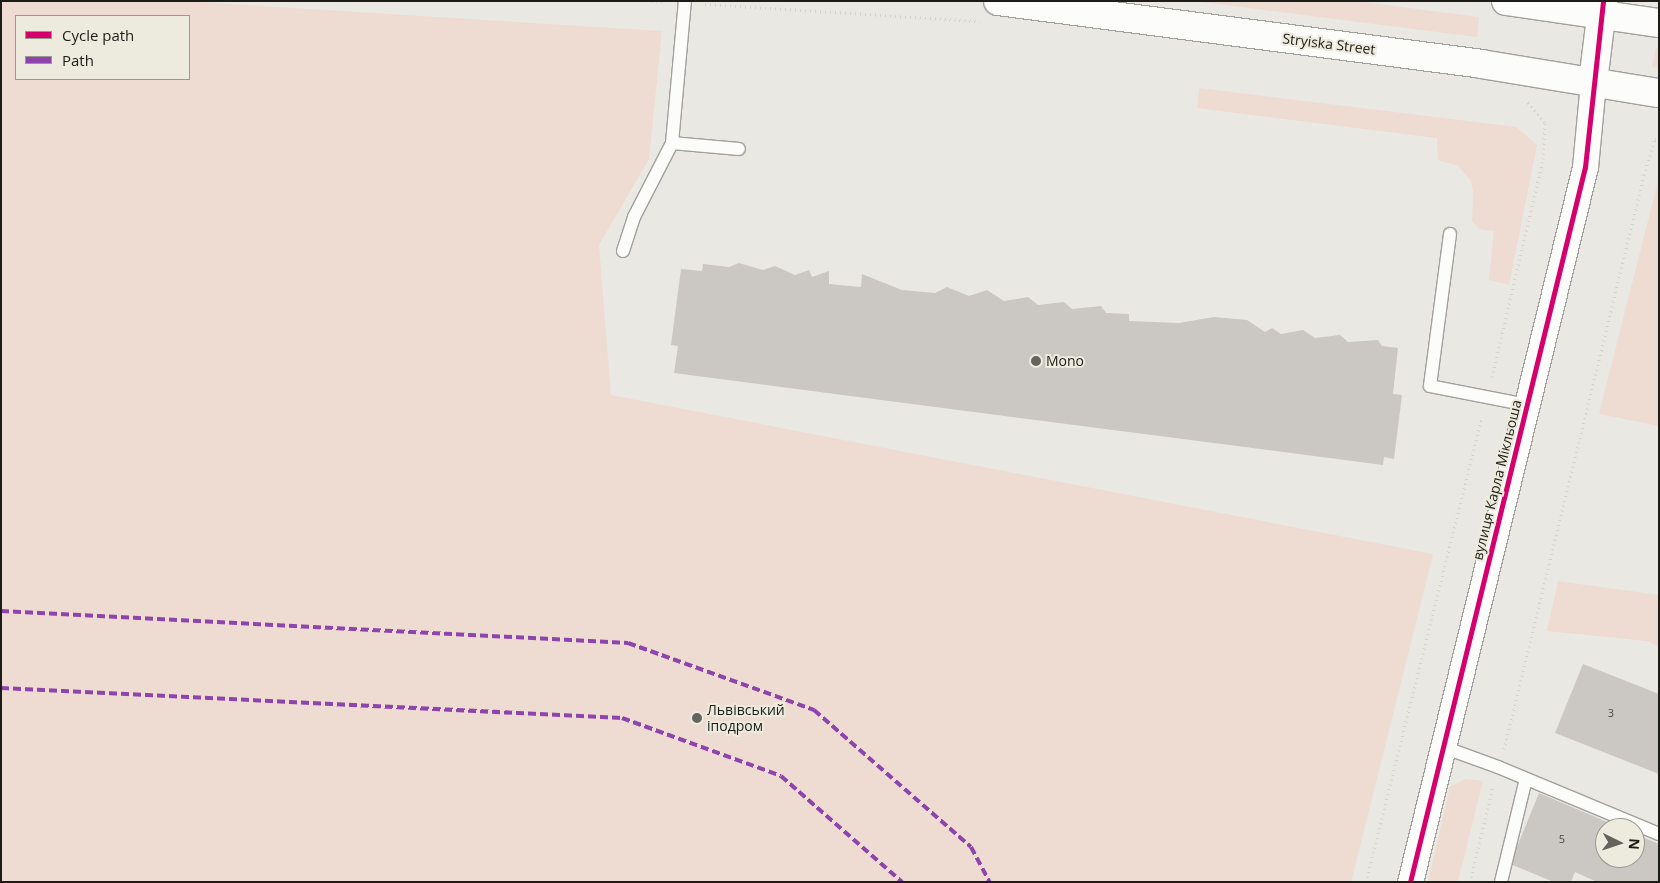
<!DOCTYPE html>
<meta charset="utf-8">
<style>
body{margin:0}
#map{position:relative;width:1660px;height:883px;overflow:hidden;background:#eae8e2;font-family:"Open Sans",sans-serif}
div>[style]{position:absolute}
.green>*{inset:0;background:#eedcd2}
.building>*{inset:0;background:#cbc8c3}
.path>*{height:3px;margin-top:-1.5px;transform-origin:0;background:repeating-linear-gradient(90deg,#d3d3d1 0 1px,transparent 0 5px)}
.roads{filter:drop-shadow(1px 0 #a2a09c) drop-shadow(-1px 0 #a2a09c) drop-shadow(0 1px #a2a09c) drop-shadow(0 -1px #a2a09c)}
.service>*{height:12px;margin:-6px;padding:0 6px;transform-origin:6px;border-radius:6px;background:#fcfcfb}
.minor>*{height:25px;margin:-12.5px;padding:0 12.5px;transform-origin:12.5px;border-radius:12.5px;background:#fcfcfb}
.tertiary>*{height:28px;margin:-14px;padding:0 14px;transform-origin:14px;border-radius:14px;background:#fcfcfb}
.primary>*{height:28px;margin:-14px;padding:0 14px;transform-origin:14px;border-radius:14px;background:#fcfcfb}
.quiet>*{height:4px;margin-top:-2px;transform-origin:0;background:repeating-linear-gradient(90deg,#8e44ad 0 8px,transparent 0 12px)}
.cycleway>*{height:5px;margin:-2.5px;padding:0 2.5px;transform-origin:2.5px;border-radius:2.5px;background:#d6006c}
.dots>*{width:14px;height:14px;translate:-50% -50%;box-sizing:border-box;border:2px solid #edebde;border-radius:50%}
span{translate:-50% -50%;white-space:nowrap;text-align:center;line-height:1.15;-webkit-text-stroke:4px #edebde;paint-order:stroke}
.number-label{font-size:11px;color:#484742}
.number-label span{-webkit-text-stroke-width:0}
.street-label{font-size:14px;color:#1d1c17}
.poi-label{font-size:14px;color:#1d1c17}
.left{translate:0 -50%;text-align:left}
.frame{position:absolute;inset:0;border:2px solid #1d1c17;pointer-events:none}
.legend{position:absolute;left:15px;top:15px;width:175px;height:65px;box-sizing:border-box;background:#edebde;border:1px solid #9a988e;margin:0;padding:6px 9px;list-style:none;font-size:15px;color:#1d1c17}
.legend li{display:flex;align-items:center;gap:10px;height:25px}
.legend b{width:25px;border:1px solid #9a988e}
.north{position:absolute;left:1595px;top:818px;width:50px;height:50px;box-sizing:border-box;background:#edebde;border:1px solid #9a988e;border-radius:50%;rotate:94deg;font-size:14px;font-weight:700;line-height:20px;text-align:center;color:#1d1c17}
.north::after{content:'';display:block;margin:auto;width:18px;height:22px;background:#65635e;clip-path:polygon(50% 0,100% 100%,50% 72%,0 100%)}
</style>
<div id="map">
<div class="green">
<i style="clip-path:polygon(evenodd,1px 1px,182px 1px,662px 31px,649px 159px,599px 245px,611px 395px,1433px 554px,1351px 882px,1px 882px,1px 1px,16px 16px,189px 16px,189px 79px,16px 79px,16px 16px)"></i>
<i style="clip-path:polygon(1193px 1px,1355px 1px,1479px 17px,1477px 37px)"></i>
<i style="clip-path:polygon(1656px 48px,1659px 49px,1659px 68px,1652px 67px)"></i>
<i style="clip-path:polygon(1199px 88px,1516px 127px,1537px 145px,1509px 285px,1489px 280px,1494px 231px,1479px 229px,1472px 221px,1473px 191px,1471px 181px,1458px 166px,1438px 160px,1437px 138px,1197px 108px)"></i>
<i style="clip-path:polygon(1659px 177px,1659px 426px,1599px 414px)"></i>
<i style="clip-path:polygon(1558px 581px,1659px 595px,1659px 647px,1647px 641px,1547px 631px)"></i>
<i style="clip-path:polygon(1465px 779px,1483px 781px,1458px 882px,1428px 882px,1450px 787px)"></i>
</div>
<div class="building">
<i style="clip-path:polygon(739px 263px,763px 270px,775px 266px,795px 275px,809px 270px,812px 277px,829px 271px,829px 284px,861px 287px,862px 274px,902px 290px,935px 293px,947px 287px,969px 296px,987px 290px,1004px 301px,1028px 297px,1038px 305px,1064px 302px,1072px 309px,1101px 306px,1106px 313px,1129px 314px,1129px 321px,1179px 323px,1214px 317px,1247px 320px,1265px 332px,1272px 328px,1281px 334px,1303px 330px,1315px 338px,1340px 335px,1348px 342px,1378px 340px,1382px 346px,1398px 348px,1393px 394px,1402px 395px,1394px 459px,1384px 457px,1383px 465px,674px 373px,678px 346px,671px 345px,681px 269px,702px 271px,703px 264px,729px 267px)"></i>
<i style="clip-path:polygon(1583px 664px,1659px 694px,1659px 774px,1555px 733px)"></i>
<i style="clip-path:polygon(1539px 793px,1621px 828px,1605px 828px,1605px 858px,1635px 858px,1635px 834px,1659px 844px,1659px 882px,1597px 882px,1575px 872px,1571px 882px,1554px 882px,1510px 864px)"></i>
</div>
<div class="path">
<i style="left:651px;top:1px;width:13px;rotate:4deg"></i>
<i style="left:705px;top:4px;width:275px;rotate:3.6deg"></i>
<i style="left:1492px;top:377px;width:224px;rotate:-76.8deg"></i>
<i style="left:1543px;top:159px;width:37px;rotate:-87deg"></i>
<i style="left:1545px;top:122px;width:28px;rotate:-131deg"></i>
<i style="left:1504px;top:749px;width:591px;rotate:-76.29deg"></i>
<i style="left:1644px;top:175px;width:38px;rotate:-73deg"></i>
<i style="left:1655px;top:139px;width:4px;rotate:14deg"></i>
<i style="left:1366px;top:882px;width:479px;rotate:-76deg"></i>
<i style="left:1470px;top:882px;width:99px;rotate:-76.5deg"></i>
</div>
<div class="roads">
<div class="service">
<i style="left:672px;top:143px;width:67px;rotate:5.1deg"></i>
<i style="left:1450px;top:234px;width:153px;rotate:97.5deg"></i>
<i style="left:1430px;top:386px;width:99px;rotate:11.1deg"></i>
<i style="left:623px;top:251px;width:36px;rotate:-72deg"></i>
<i style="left:634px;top:217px;width:83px;rotate:-62.8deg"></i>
<i style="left:672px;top:143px;width:143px;rotate:-84.8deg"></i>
<i style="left:1443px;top:747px;width:59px;rotate:20deg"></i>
<i style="left:1498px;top:767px;width:174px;rotate:22.6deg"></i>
<i style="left:1501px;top:882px;width:106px;rotate:-76.4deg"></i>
</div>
<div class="minor">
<i style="left:1410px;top:882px;width:736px;rotate:-76.25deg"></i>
<i style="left:1585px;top:167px;width:85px;rotate:-84.6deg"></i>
</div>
<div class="tertiary">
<i style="left:1593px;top:82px;width:82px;rotate:-83deg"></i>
</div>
<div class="primary">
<i style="left:998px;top:1px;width:487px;rotate:7.4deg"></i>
<i style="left:1481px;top:64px;width:180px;rotate:9.3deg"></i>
<i style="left:1506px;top:1px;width:155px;rotate:8.2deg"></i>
</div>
</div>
<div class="quiet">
<i style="left:1px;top:611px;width:628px;rotate:2.92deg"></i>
<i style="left:628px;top:643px;width:198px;rotate:19.8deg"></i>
<i style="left:814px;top:710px;width:208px;rotate:41.1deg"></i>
<i style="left:971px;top:847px;width:40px;rotate:62deg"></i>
<i style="left:1px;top:688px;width:622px;rotate:2.77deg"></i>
<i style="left:622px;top:718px;width:169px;rotate:20deg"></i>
<i style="left:781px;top:776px;width:161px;rotate:41.2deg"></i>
</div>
<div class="cycleway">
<i style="left:1410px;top:882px;width:736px;rotate:-76.25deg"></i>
<i style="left:1585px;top:167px;width:167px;rotate:-83.8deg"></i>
</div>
<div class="dots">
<i style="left:1036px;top:361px;background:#65635e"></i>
<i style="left:697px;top:718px;background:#65635e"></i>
</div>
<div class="number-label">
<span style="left:1611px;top:713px">3</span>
<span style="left:1562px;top:839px">5</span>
</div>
<div class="street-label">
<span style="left:1329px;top:44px;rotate:7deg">Stryiska Street</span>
<span style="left:1497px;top:480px;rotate:-76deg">вулиця Карла Мікльоша</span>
</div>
<div class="poi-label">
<span class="left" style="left:1046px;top:361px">Mono</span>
<span class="left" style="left:707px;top:718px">Львівський<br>іподром</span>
</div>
<div class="frame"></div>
<ul class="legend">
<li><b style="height:6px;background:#d6006c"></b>Cycle path</li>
<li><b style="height:6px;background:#8e44ad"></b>Path</li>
</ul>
<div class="north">N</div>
</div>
